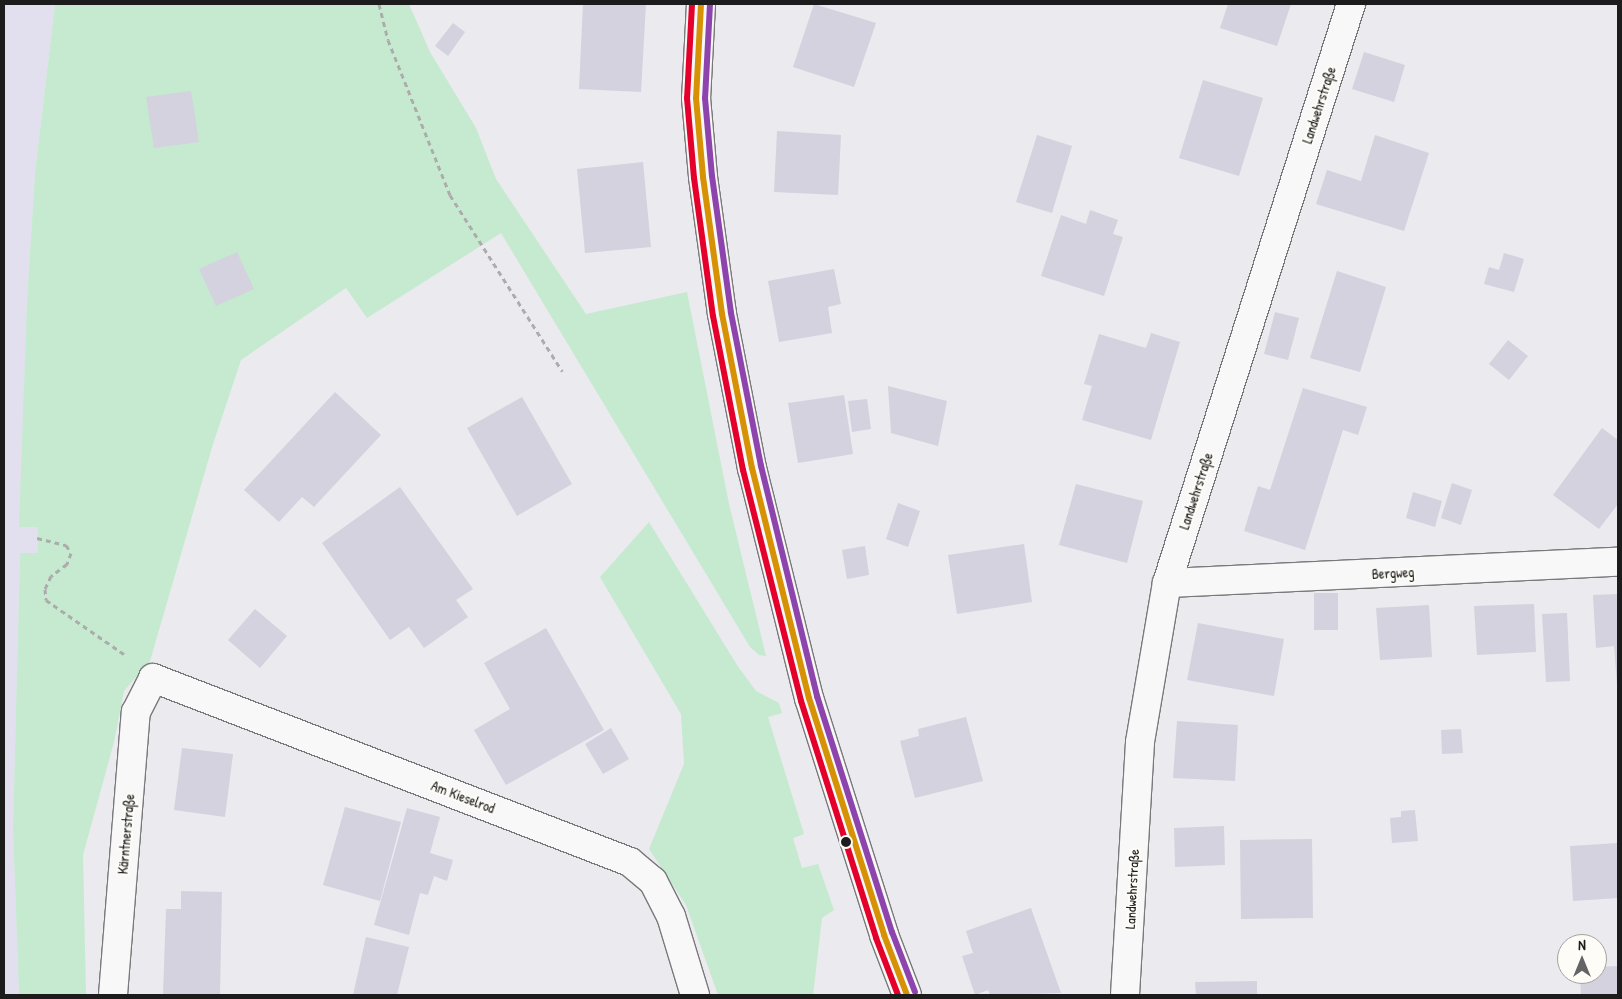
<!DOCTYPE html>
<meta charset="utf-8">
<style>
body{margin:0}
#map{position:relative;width:1622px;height:999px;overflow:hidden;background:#eaeaef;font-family:"Patrick Hand",sans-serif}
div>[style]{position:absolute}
.built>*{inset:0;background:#e2e0ef}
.green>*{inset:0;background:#c5eacf}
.building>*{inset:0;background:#d3d2de}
.path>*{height:3px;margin-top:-1.5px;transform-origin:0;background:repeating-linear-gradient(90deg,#adacac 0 5px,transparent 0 9px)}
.roads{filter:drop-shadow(1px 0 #79797b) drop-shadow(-1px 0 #79797b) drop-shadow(0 1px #79797b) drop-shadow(0 -1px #79797b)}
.minor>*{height:28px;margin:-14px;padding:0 14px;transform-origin:14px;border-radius:14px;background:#f8f8f8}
.bus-1>*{height:6px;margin:-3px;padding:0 3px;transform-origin:3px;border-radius:3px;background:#d69104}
.bus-2>*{height:6px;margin:-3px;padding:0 3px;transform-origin:3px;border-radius:3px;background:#e4002b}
.bus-3>*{height:6px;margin:-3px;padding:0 3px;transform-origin:3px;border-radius:3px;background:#8e44ad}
.dots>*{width:14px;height:14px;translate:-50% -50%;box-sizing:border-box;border:2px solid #fdfcf7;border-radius:50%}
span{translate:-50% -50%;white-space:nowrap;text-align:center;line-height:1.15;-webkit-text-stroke:4px #fdfcf7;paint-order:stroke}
.street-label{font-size:14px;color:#1c1c1c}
.frame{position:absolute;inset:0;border:5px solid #1c1c1c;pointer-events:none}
.north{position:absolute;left:1557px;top:934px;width:50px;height:50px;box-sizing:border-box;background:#fdfcf7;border:1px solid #a3a29f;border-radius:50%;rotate:0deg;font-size:14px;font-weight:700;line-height:20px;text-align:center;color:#1c1c1c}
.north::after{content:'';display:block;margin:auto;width:18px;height:22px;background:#646466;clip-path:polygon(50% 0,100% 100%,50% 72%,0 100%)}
</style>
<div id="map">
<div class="built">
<i style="clip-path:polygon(4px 4px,55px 4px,35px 173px,27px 301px,20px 527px,38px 527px,38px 553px,20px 553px,13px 828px,19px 995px,4px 995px)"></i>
</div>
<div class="green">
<i style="clip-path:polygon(55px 4px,409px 4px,430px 52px,476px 128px,496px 179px,586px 314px,687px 292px,729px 504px,766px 656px,759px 655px,750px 647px,501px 233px,367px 318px,346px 288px,241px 360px,213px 444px,150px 661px,124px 691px,114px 742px,83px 855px,86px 995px,19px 995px,13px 828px,20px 553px,38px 553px,38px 527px,19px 527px,27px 301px,35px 173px)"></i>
<i style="clip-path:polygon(649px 522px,737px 665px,756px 691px,779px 703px,782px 713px,768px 717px,804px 834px,793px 838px,802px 868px,818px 864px,834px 910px,822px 918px,813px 995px,718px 995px,686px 905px,649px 849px,684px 764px,681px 714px,600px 577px)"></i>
</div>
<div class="building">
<i style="clip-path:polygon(583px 4px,646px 4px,641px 92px,579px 89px)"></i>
<i style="clip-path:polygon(814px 4px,876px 23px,854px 87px,793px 67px)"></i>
<i style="clip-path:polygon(1228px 4px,1291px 4px,1277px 46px,1220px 28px)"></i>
<i style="clip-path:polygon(453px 23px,465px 32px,448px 56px,435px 46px)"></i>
<i style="clip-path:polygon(1364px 52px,1405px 65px,1394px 102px,1352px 89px)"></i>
<i style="clip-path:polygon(1203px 80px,1263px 98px,1239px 176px,1179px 158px)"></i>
<i style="clip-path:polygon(191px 91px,199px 142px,154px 148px,146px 97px)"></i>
<i style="clip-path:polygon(777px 131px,841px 135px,838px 195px,774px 192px)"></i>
<i style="clip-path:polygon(1037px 135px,1072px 146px,1052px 213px,1016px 202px)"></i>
<i style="clip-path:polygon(1375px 135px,1429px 153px,1404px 231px,1316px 204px,1327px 170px,1361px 181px)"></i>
<i style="clip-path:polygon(643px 162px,651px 247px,585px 253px,577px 169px)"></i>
<i style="clip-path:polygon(1090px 210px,1118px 220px,1113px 234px,1123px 237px,1104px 296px,1041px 276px,1061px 215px,1086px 224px)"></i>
<i style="clip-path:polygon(237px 252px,254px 289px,216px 306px,199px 269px)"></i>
<i style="clip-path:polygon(1504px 253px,1524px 259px,1514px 292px,1484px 284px,1489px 267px,1499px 270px)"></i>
<i style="clip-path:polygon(834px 269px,841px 304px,828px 307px,832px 333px,779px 342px,768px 281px)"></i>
<i style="clip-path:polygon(1337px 271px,1386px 287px,1360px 372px,1310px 358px)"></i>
<i style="clip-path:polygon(1275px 312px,1299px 318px,1288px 360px,1264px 354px)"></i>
<i style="clip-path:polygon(1151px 333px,1180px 342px,1151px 440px,1082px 420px,1092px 386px,1084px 384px,1099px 334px,1146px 348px)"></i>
<i style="clip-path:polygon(1508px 340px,1528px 356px,1509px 380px,1489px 364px)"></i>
<i style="clip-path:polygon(888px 386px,947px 401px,938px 446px,891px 433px)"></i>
<i style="clip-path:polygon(1303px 388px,1367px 407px,1358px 435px,1343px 430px,1305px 550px,1244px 531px,1258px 486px,1270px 490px)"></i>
<i style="clip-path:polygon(335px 392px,381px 435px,314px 507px,302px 497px,279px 522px,244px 490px)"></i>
<i style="clip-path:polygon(844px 395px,853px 454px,798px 463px,788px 403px)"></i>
<i style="clip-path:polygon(522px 397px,572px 484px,517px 516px,467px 428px)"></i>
<i style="clip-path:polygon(867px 399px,871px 429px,852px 432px,848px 401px)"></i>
<i style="clip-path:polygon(1602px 428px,1618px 440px,1618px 504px,1599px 529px,1553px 495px)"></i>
<i style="clip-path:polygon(1452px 483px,1472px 490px,1461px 525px,1441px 518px)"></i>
<i style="clip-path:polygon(1076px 484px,1143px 501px,1127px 563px,1059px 545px)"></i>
<i style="clip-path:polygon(400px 487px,473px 589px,456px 600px,468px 617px,424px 648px,409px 627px,390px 640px,322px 543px)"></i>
<i style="clip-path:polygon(1413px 492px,1442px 501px,1435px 527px,1406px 518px)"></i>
<i style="clip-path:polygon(898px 503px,920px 511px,908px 547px,886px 539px)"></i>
<i style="clip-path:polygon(1024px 544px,1032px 602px,957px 614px,948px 555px)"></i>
<i style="clip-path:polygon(865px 546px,869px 575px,847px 579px,842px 550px)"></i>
<i style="clip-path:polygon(1314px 593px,1338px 593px,1338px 630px,1314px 630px)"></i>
<i style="clip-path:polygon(1618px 594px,1618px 684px,1617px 684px,1614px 646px,1596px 648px,1593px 595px)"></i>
<i style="clip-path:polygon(1534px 604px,1536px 652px,1477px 655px,1474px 606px)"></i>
<i style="clip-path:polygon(1429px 605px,1432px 657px,1380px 660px,1376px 608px)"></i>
<i style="clip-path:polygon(255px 609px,287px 636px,260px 668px,228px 640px)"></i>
<i style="clip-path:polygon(1567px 613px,1570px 681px,1546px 682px,1542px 614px)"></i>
<i style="clip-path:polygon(1198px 623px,1284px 639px,1274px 696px,1187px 680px)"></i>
<i style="clip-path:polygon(546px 628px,604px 730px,506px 785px,474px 730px,510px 709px,484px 663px)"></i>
<i style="clip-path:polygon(966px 717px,983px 781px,915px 798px,900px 741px,919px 736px,918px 729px)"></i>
<i style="clip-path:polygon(1177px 721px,1238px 725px,1235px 781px,1173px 778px)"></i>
<i style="clip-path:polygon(611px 728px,629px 759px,603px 774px,585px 744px)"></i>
<i style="clip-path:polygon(1461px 729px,1463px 753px,1442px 754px,1441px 730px)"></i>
<i style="clip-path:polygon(182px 748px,233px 754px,225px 817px,174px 810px)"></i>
<i style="clip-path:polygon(345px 807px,401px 822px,380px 901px,323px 885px)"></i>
<i style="clip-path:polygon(407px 808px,440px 817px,430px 853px,453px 860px,447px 881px,434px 876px,428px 895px,420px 893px,409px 935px,374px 925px)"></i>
<i style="clip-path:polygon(1415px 810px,1418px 841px,1392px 843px,1390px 818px,1401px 817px,1401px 811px)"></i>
<i style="clip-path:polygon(1224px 826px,1225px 865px,1175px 867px,1174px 828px)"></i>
<i style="clip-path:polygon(1312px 839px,1313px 918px,1241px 919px,1240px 840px)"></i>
<i style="clip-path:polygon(1618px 843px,1618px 898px,1573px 901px,1570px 846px)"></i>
<i style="clip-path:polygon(181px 891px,222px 892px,220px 995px,163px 995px,166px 909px,181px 909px)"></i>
<i style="clip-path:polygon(1031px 908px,1061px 993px,990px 995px,988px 990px,975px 995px,962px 956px,973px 953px,966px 931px)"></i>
<i style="clip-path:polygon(366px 937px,409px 947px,397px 995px,353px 995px)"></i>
<i style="clip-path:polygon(1618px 966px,1618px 995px,1581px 995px,1580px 974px,1597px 974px,1597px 967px)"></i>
<i style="clip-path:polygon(1257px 981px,1257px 995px,1196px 995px,1195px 982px)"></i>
</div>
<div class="path">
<i style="left:379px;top:4px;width:37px;rotate:76deg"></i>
<i style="left:388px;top:40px;width:167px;rotate:68.2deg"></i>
<i style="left:450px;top:195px;width:209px;rotate:57.5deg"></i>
<i style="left:37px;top:538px;width:30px;rotate:14deg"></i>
<i style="left:66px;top:545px;width:9px;rotate:58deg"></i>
<i style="left:71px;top:553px;width:12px;rotate:110deg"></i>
<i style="left:67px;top:564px;width:20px;rotate:143deg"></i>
<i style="left:51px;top:576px;width:14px;rotate:115deg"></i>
<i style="left:45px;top:589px;width:11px;rotate:85deg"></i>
<i style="left:46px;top:600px;width:96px;rotate:34.8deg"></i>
</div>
<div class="roads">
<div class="minor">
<i style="left:701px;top:4px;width:94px;rotate:93deg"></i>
<i style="left:696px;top:98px;width:79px;rotate:84.9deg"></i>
<i style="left:703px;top:177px;width:138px;rotate:82.1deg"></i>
<i style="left:722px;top:314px;width:157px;rotate:79deg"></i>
<i style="left:752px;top:468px;width:237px;rotate:76.1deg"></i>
<i style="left:809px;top:698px;width:249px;rotate:72.4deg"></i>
<i style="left:884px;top:935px;width:64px;rotate:69deg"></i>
<i style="left:1167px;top:583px;width:451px;rotate:-2.7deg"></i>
<i style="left:113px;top:995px;width:284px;rotate:-85.4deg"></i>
<i style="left:136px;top:712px;width:38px;rotate:-63deg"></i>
<i style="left:153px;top:678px;width:511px;rotate:21.09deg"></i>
<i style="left:630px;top:862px;width:30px;rotate:40deg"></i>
<i style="left:653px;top:881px;width:39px;rotate:63deg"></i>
<i style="left:671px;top:916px;width:83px;rotate:73.1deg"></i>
<i style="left:1125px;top:995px;width:253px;rotate:-86.6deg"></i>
<i style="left:1140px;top:742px;width:161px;rotate:-80.4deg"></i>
<i style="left:1167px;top:583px;width:608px;rotate:-72.37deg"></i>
</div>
</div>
<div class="bus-1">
<i style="left:701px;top:4px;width:94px;rotate:93deg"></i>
<i style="left:696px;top:98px;width:79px;rotate:84.9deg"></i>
<i style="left:703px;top:177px;width:138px;rotate:82.1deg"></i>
<i style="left:722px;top:314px;width:157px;rotate:79deg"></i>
<i style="left:752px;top:468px;width:237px;rotate:76.1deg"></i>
<i style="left:809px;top:698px;width:249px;rotate:72.4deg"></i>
<i style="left:884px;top:935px;width:64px;rotate:69deg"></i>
</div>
<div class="bus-2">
<i style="left:692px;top:4px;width:94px;rotate:93deg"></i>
<i style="left:687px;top:98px;width:80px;rotate:85deg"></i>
<i style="left:694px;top:178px;width:139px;rotate:82.2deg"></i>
<i style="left:713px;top:316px;width:157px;rotate:79deg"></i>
<i style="left:743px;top:470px;width:238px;rotate:75.9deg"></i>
<i style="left:801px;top:701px;width:249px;rotate:72.4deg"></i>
<i style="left:876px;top:938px;width:61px;rotate:68.9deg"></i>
</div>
<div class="bus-3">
<i style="left:710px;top:4px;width:94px;rotate:93deg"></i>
<i style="left:705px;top:98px;width:78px;rotate:84.9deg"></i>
<i style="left:712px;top:176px;width:138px;rotate:82.1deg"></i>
<i style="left:731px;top:313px;width:156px;rotate:78.9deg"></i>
<i style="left:761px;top:466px;width:237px;rotate:76.3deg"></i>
<i style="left:817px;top:696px;width:248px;rotate:72.4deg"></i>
<i style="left:892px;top:932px;width:64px;rotate:69deg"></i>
</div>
<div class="dots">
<i style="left:846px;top:842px;background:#1c1c1c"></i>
</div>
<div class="street-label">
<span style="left:1319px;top:105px;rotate:-72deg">Landwehrstraße</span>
<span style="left:1196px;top:491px;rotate:-72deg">Landwehrstraße</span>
<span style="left:1393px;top:573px;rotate:-3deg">Bergweg</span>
<span style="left:463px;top:797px;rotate:21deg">Am Kieselrod</span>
<span style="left:126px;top:834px;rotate:-85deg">Kärntnerstraße</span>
<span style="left:1132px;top:889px;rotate:-87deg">Landwehrstraße</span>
</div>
<div class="frame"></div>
<div class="north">N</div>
</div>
